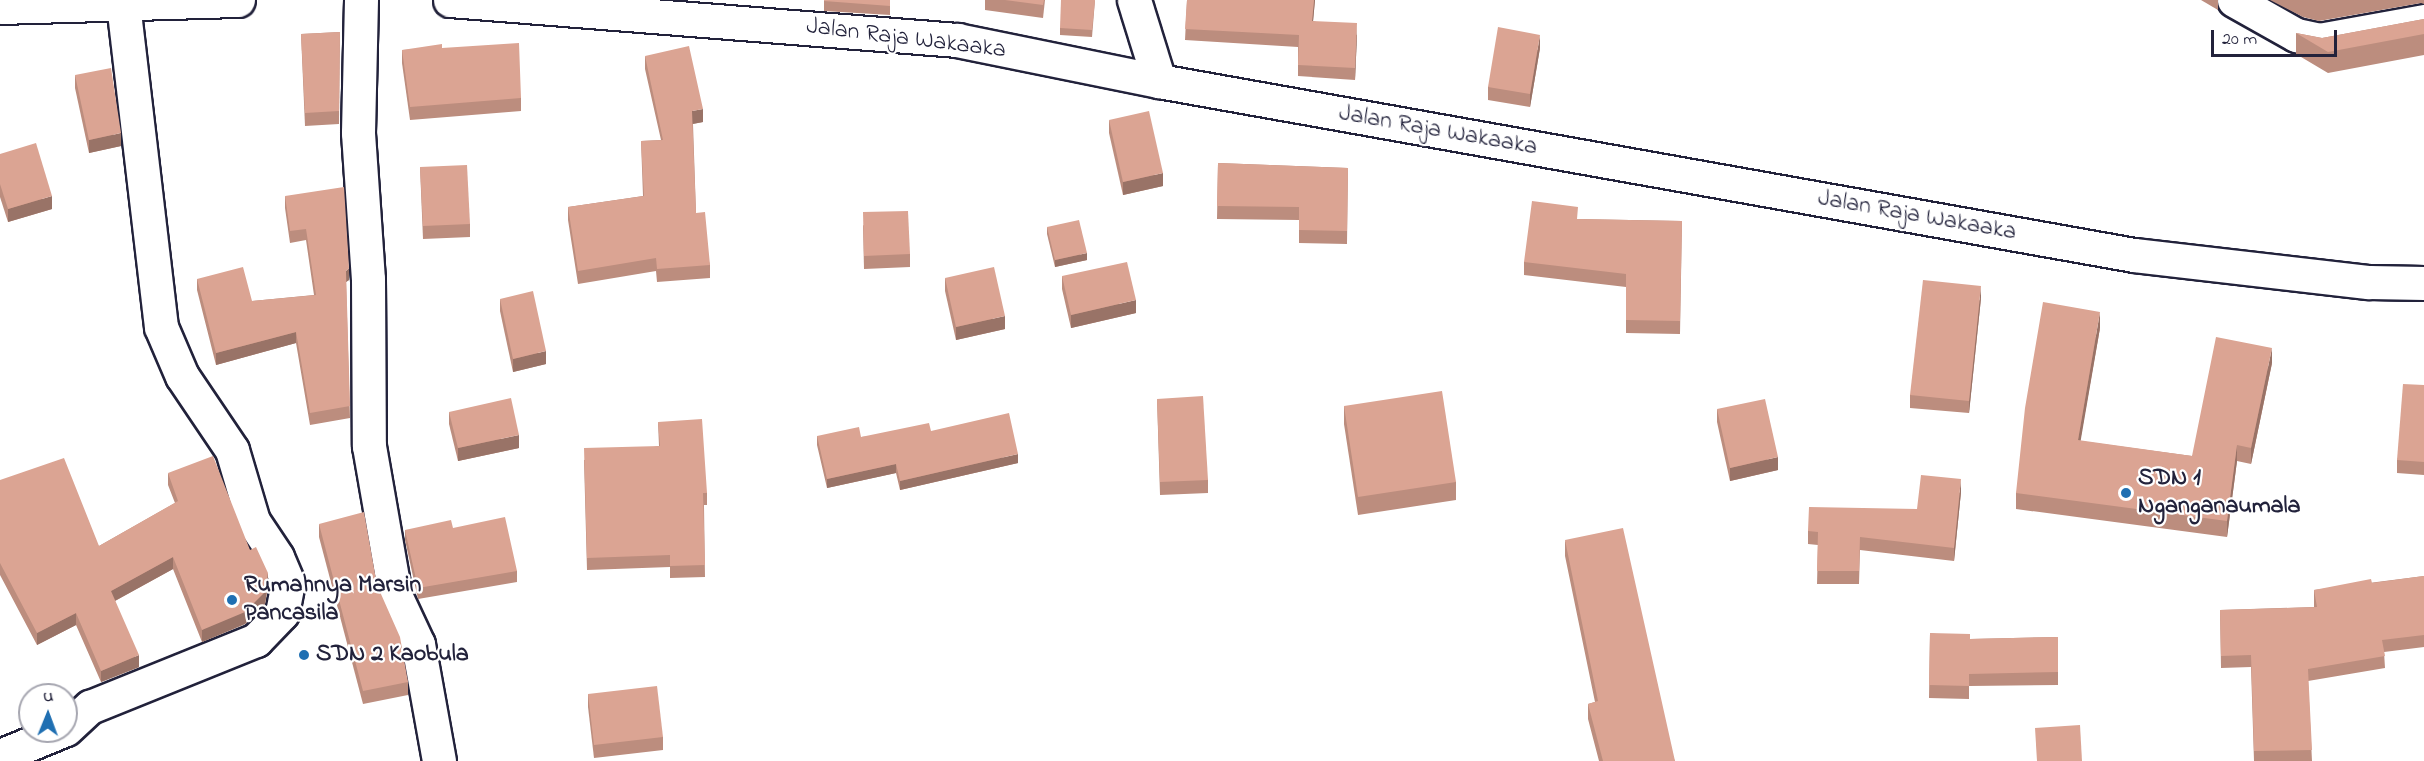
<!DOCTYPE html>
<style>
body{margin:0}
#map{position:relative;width:2424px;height:761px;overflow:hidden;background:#fff;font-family:"Indie Flower",sans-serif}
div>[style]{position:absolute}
.roads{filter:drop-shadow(2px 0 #22223b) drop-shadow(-2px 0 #22223b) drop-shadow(0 2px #22223b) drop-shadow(0 -2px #22223b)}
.minor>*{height:33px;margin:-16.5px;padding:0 16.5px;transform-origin:16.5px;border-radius:16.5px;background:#fff}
.tertiary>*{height:33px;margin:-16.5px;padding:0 16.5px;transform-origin:16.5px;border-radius:16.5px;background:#fff}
.wall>*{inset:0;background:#bc8d7e}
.shaded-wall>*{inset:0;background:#997367}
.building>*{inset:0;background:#dba493}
.dots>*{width:16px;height:16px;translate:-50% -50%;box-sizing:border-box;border:3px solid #fff;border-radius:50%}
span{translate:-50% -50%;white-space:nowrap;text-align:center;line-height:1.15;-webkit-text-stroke:4.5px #fff;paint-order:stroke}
.street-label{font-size:24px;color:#22223b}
.poi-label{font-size:24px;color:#22223b;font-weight:700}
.left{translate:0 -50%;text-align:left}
.north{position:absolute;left:18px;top:683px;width:60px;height:60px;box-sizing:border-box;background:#fff;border:2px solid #a7a7b1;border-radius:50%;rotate:1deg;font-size:16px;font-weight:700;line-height:24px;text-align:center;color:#22223b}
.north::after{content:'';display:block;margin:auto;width:21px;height:27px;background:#1f6fb2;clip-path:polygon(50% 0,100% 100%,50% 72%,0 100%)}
.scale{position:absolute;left:2211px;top:30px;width:126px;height:27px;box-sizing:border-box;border:3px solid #22223b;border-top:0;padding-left:8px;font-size:18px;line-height:21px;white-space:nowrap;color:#22223b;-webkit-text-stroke:4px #fff;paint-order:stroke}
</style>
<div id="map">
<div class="roads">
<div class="minor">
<i style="left:361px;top:0;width:133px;rotate:91.3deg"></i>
<i style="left:358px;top:133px;width:146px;rotate:86.1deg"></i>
<i style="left:368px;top:279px;width:167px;rotate:89.7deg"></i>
<i style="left:369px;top:446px;width:151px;rotate:80.1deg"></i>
<i style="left:395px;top:595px;width:54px;rotate:64.9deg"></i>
<i style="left:418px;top:644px;width:119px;rotate:79.8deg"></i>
<i style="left:1134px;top:0;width:85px;rotate:72.8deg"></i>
<i style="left:2234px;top:0;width:71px;rotate:29.4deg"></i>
<i style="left:2296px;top:35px;width:24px;rotate:12deg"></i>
<i style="left:2319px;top:40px;width:107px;rotate:-10.3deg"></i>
<i style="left:66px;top:729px;width:33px;rotate:-43deg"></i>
<i style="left:90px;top:707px;width:179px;rotate:-22deg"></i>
<i style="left:256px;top:640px;width:37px;rotate:-46deg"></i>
<i style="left:282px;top:613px;width:31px;rotate:-79deg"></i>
<i style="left:288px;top:583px;width:28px;rotate:-113deg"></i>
<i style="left:277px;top:557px;width:43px;rotate:-123.7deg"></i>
<i style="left:253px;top:521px;width:74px;rotate:-106.5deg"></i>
<i style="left:232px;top:450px;width:89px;rotate:-124deg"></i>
<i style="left:182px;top:376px;width:53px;rotate:-113.2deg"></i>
<i style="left:161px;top:327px;width:326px;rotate:-96.7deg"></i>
<i style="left:0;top:756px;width:66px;rotate:-22.3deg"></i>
</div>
<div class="tertiary">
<i style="left:450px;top:0;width:509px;rotate:4.51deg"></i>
<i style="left:957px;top:40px;width:206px;rotate:11.5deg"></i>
<i style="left:1159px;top:81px;width:990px;rotate:10.12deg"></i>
<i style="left:2134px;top:255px;width:237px;rotate:6.6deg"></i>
<i style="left:2369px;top:282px;width:55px;rotate:1deg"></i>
<i style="left:0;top:7px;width:238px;rotate:-1.7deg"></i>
</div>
</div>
<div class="wall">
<i style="clip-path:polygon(822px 0,890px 0,890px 15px,824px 11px,824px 0)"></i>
<i style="clip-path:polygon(985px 0,1045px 0,1043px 18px,985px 10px)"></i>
<i style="clip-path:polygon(1095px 0,1092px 37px,1060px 35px,1060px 28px)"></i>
<i style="clip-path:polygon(1187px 0,1315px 0,1313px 21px,1357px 35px,1355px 80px,1298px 76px,1298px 47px,1185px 40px)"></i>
<i style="clip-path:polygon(2201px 0,2218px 0,2218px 10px)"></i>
<i style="clip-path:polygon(2270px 0,2424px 0,2424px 4px,2421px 3px,2319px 21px,2303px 17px)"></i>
<i style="clip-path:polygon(2424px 19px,2424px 55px,2328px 73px,2296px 54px,2296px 33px,2322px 38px)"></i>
<i style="clip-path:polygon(340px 32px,339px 124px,305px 126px,301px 34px)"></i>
<i style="clip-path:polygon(442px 48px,521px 98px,521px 111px,410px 120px,402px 63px,402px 50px)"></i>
<i style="clip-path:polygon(1540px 48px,1530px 107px,1488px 100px,1488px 87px)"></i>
<i style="clip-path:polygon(645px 56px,703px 122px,693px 124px,696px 213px,710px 265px,710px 278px,657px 282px,656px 271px,578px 284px,568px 220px,568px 207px,643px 196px,641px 141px,661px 140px,645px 69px)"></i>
<i style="clip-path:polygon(75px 75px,121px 146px,89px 153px,75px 88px)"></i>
<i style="clip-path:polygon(1109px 120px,1163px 186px,1123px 195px,1109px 133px)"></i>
<i style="clip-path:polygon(0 154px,52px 209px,8px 222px,0 197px)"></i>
<i style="clip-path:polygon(1218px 163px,1348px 168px,1347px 244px,1299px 243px,1299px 220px,1217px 219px)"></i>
<i style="clip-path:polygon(420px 167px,470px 224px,470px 237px,423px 239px)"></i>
<i style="clip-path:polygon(285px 196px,349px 280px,346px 282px,350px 418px,310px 425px,296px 343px,216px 365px,197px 290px,197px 279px,252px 301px,314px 295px,306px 240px,290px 243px,285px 208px)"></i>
<i style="clip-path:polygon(1578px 219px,1682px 221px,1680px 334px,1626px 333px,1626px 287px,1524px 275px,1524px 262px)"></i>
<i style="clip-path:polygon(863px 225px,910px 254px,910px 267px,864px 269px)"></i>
<i style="clip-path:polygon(1047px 227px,1087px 260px,1055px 267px,1047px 234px)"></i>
<i style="clip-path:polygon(1062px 276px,1136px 313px,1071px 328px,1062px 289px)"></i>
<i style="clip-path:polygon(945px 278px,1005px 329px,956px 340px,945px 291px)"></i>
<i style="clip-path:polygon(1981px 298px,1969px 413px,1910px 408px,1910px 395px)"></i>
<i style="clip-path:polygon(500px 299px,546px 364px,513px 372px,500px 311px)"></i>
<i style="clip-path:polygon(2100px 328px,2080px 441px,2192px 456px,2272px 363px,2251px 464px,2237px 461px,2227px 537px,2016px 509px,2016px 493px)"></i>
<i style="clip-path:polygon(2424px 385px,2424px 475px,2397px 473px,2397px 460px)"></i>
<i style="clip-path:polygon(1157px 399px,1208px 480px,1208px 493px,1160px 495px)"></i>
<i style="clip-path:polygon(1344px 406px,1456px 482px,1456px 500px,1358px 515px,1344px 424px)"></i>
<i style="clip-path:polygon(1717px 409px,1778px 470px,1730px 481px,1717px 422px)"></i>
<i style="clip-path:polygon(449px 412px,519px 448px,458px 461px,449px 424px)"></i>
<i style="clip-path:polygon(658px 422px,707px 493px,707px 505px,704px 505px,705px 577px,670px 578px,670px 567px,587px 570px,584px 460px,659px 446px)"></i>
<i style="clip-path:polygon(931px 431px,1018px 463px,900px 490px,896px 473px,827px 488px,817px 445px,817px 436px,861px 437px)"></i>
<i style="clip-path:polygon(168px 473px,250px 550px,268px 585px,265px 604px,245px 624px,202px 642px,173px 569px,115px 601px,139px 667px,101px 682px,76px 625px,37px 645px,0 575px,0 480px,99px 546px,175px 503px,168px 485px)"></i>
<i style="clip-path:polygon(1961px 492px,1954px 561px,1860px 550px,1859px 584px,1817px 584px,1818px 545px,1808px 544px,1808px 531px,1917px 509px)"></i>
<i style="clip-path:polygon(319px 524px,377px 585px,408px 682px,408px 695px,363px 704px,319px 537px)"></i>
<i style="clip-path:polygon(453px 528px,517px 571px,517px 582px,418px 599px,405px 540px,405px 530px)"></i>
<i style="clip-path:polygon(1565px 540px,1675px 761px,1599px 761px,1588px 719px,1588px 704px,1595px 702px,1565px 556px)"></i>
<i style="clip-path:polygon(2424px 576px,2424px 647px,2384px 652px,2385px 668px,2308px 681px,2312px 761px,2254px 761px,2251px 667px,2221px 668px,2220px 610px,2314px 607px,2314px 590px)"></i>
<i style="clip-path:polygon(1930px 633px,1970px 639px,2058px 637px,2058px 685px,1969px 686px,1969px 699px,1929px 698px)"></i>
<i style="clip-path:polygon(588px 694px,663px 737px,663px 750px,594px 758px,588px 707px)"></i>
</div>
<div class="shaded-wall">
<i style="clip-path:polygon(1314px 0,1315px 0,1312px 33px,1312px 21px)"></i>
<i style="clip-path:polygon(1357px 23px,1357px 35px,1355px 80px,1355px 68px)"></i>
<i style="clip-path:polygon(1540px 35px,1540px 48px,1530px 107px,1530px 94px)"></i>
<i style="clip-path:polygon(703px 109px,703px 122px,692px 124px,692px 111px)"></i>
<i style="clip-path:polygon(121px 133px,121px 146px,89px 153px,89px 140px)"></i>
<i style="clip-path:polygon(1163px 173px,1163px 186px,1123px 195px,1123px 182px)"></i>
<i style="clip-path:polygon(52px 196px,52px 209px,8px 222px,8px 209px)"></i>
<i style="clip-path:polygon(1087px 253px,1087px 260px,1055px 267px,1055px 260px)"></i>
<i style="clip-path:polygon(349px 268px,349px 280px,346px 282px,346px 271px)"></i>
<i style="clip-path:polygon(1981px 286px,1981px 298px,1969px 413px,1969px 401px)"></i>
<i style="clip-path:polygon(1136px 300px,1136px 313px,1071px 328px,1071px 315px)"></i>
<i style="clip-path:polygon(2100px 312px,2100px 328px,2078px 456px,2078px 440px)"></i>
<i style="clip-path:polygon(1005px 316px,1005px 329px,956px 340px,956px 327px)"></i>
<i style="clip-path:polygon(296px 332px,296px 343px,216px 365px,216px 353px)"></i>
<i style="clip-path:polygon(2272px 348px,2272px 363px,2251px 464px,2251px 448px)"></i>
<i style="clip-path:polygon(546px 351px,546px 364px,513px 372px,513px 359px)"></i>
<i style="clip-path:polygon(519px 435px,519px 448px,458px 461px,458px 448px)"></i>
<i style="clip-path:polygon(2237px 445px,2237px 461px,2227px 537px,2227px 521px)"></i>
<i style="clip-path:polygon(1018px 454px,1018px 463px,900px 490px,900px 481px)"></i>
<i style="clip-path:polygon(1778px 457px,1778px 470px,1730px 481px,1730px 468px)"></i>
<i style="clip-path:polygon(896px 464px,896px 473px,827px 488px,827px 479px)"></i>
<i style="clip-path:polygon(1961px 479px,1961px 492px,1954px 561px,1954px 548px)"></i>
<i style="clip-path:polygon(173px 557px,173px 569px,111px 603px,111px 591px)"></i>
<i style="clip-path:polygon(268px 573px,268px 585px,265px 604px,245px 624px,202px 642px,202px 630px)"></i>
<i style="clip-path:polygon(76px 613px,76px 625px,37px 645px,37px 633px)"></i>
<i style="clip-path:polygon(139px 655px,139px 667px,101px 682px,101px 671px)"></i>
</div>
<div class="building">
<i style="clip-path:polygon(824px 0,890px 0,890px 6px,824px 1px)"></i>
<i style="clip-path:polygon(1005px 0,1044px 0,1043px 5px)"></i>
<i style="clip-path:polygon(1061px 0,1095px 0,1092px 30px,1060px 28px)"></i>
<i style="clip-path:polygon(1187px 0,1314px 0,1312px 21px,1357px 23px,1355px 68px,1298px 65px,1299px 35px,1185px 29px)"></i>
<i style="clip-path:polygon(2424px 19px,2424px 34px,2328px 52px,2296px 33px,2322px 38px)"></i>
<i style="clip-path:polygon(1498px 27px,1540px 35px,1530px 94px,1488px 87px)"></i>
<i style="clip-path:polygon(340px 32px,339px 111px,305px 113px,301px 34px)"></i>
<i style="clip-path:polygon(519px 43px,521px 98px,410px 107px,402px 50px,442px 44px,442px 48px)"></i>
<i style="clip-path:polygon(689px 46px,703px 109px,692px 111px,696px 213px,705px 212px,710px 265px,657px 269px,656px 258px,578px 271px,568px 207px,644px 196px,641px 141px,663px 140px,645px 56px)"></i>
<i style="clip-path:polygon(111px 68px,121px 133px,89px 140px,75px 75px)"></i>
<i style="clip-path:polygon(1149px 111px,1163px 173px,1123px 182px,1109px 120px)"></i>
<i style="clip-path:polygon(36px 143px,52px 196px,8px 209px,0 184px,0 154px)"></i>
<i style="clip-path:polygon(1218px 163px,1348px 168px,1347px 231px,1299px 230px,1299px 207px,1217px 206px)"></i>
<i style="clip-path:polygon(467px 165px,470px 224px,423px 226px,420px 167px)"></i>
<i style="clip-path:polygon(344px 187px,349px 268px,346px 271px,350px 406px,310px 413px,296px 332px,216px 353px,197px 279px,243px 267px,252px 301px,316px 295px,306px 229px,290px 231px,285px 196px)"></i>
<i style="clip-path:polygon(1532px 201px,1578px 207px,1577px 219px,1682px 221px,1680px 321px,1626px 320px,1626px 274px,1524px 262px)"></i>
<i style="clip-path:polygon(908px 211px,910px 254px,864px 256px,863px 212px)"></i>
<i style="clip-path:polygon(1079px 220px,1087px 253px,1055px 260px,1047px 227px)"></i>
<i style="clip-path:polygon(1127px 262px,1136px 300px,1071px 315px,1062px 276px)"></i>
<i style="clip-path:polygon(994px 267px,1005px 316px,956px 327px,945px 278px)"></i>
<i style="clip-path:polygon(1923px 280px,1981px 286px,1969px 401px,1910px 395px)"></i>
<i style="clip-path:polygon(533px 291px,546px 351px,513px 359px,500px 299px)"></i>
<i style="clip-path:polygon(2043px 302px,2100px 312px,2078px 440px,2192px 456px,2216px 337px,2272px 348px,2251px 448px,2237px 445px,2227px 521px,2016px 493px,2025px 408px)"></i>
<i style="clip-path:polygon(2403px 384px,2424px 385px,2424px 462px,2397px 460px)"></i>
<i style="clip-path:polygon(1442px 391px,1456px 482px,1358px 497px,1344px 406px)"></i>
<i style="clip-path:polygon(1203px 396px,1208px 480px,1160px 482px,1157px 399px)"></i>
<i style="clip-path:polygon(511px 398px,519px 435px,458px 448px,449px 412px)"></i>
<i style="clip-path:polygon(1765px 399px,1778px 457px,1730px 468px,1717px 409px)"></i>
<i style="clip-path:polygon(1009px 413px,1018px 454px,900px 481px,896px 464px,827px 479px,817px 436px,859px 427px,861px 437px,929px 423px,931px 431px)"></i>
<i style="clip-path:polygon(702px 419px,707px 493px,703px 493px,705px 565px,670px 566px,670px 555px,587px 558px,584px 448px,660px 446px,658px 422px)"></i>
<i style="clip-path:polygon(213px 456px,250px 550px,256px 547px,268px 573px,265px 592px,245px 612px,202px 630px,173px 557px,111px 591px,139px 655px,101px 671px,76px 613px,37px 633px,0 563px,0 480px,64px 458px,99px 546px,178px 501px,168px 473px)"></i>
<i style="clip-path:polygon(1921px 475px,1961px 479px,1954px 548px,1860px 537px,1859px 571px,1817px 571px,1818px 532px,1808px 531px,1809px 507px,1917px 509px)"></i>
<i style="clip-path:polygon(364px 512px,377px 585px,400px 637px,408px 682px,363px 691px,319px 524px)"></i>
<i style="clip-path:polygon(505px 517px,517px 571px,418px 588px,405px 530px,451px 520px,453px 528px)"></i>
<i style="clip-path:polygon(1623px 528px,1675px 761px,1603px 761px,1588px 704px,1598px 701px,1565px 540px)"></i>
<i style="clip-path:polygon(2424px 576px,2424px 635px,2382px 640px,2385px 656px,2308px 669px,2312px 750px,2254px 751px,2251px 655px,2221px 656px,2220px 610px,2317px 607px,2314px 590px,2371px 579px,2372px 583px)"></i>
<i style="clip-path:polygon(1930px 633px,1970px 634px,1970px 639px,2058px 637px,2058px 672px,1969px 674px,1969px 686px,1929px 685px)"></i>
<i style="clip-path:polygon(657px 686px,663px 737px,594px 745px,588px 694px)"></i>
<i style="clip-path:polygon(2080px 725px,2082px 761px,2037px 761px,2035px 728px)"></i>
</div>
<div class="dots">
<i style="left:2126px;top:493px;background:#1f6fb2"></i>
<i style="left:232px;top:600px;background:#1f6fb2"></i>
<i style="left:304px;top:655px;background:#1f6fb2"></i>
</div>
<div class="street-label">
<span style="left:906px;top:39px;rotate:7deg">Jalan Raja Wakaaka</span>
<span style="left:1438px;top:131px;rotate:10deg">Jalan Raja Wakaaka</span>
<span style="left:1917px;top:216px;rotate:10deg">Jalan Raja Wakaaka</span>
</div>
<div class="poi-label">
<span class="left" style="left:2138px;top:493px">SDN 1<br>Nganganaumala</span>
<span class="left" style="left:244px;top:600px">Rumahnya Marsin<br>Pancasila</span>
<span class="left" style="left:316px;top:655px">SDN 2 Kaobula</span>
</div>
<div class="north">U</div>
<div class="scale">20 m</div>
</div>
